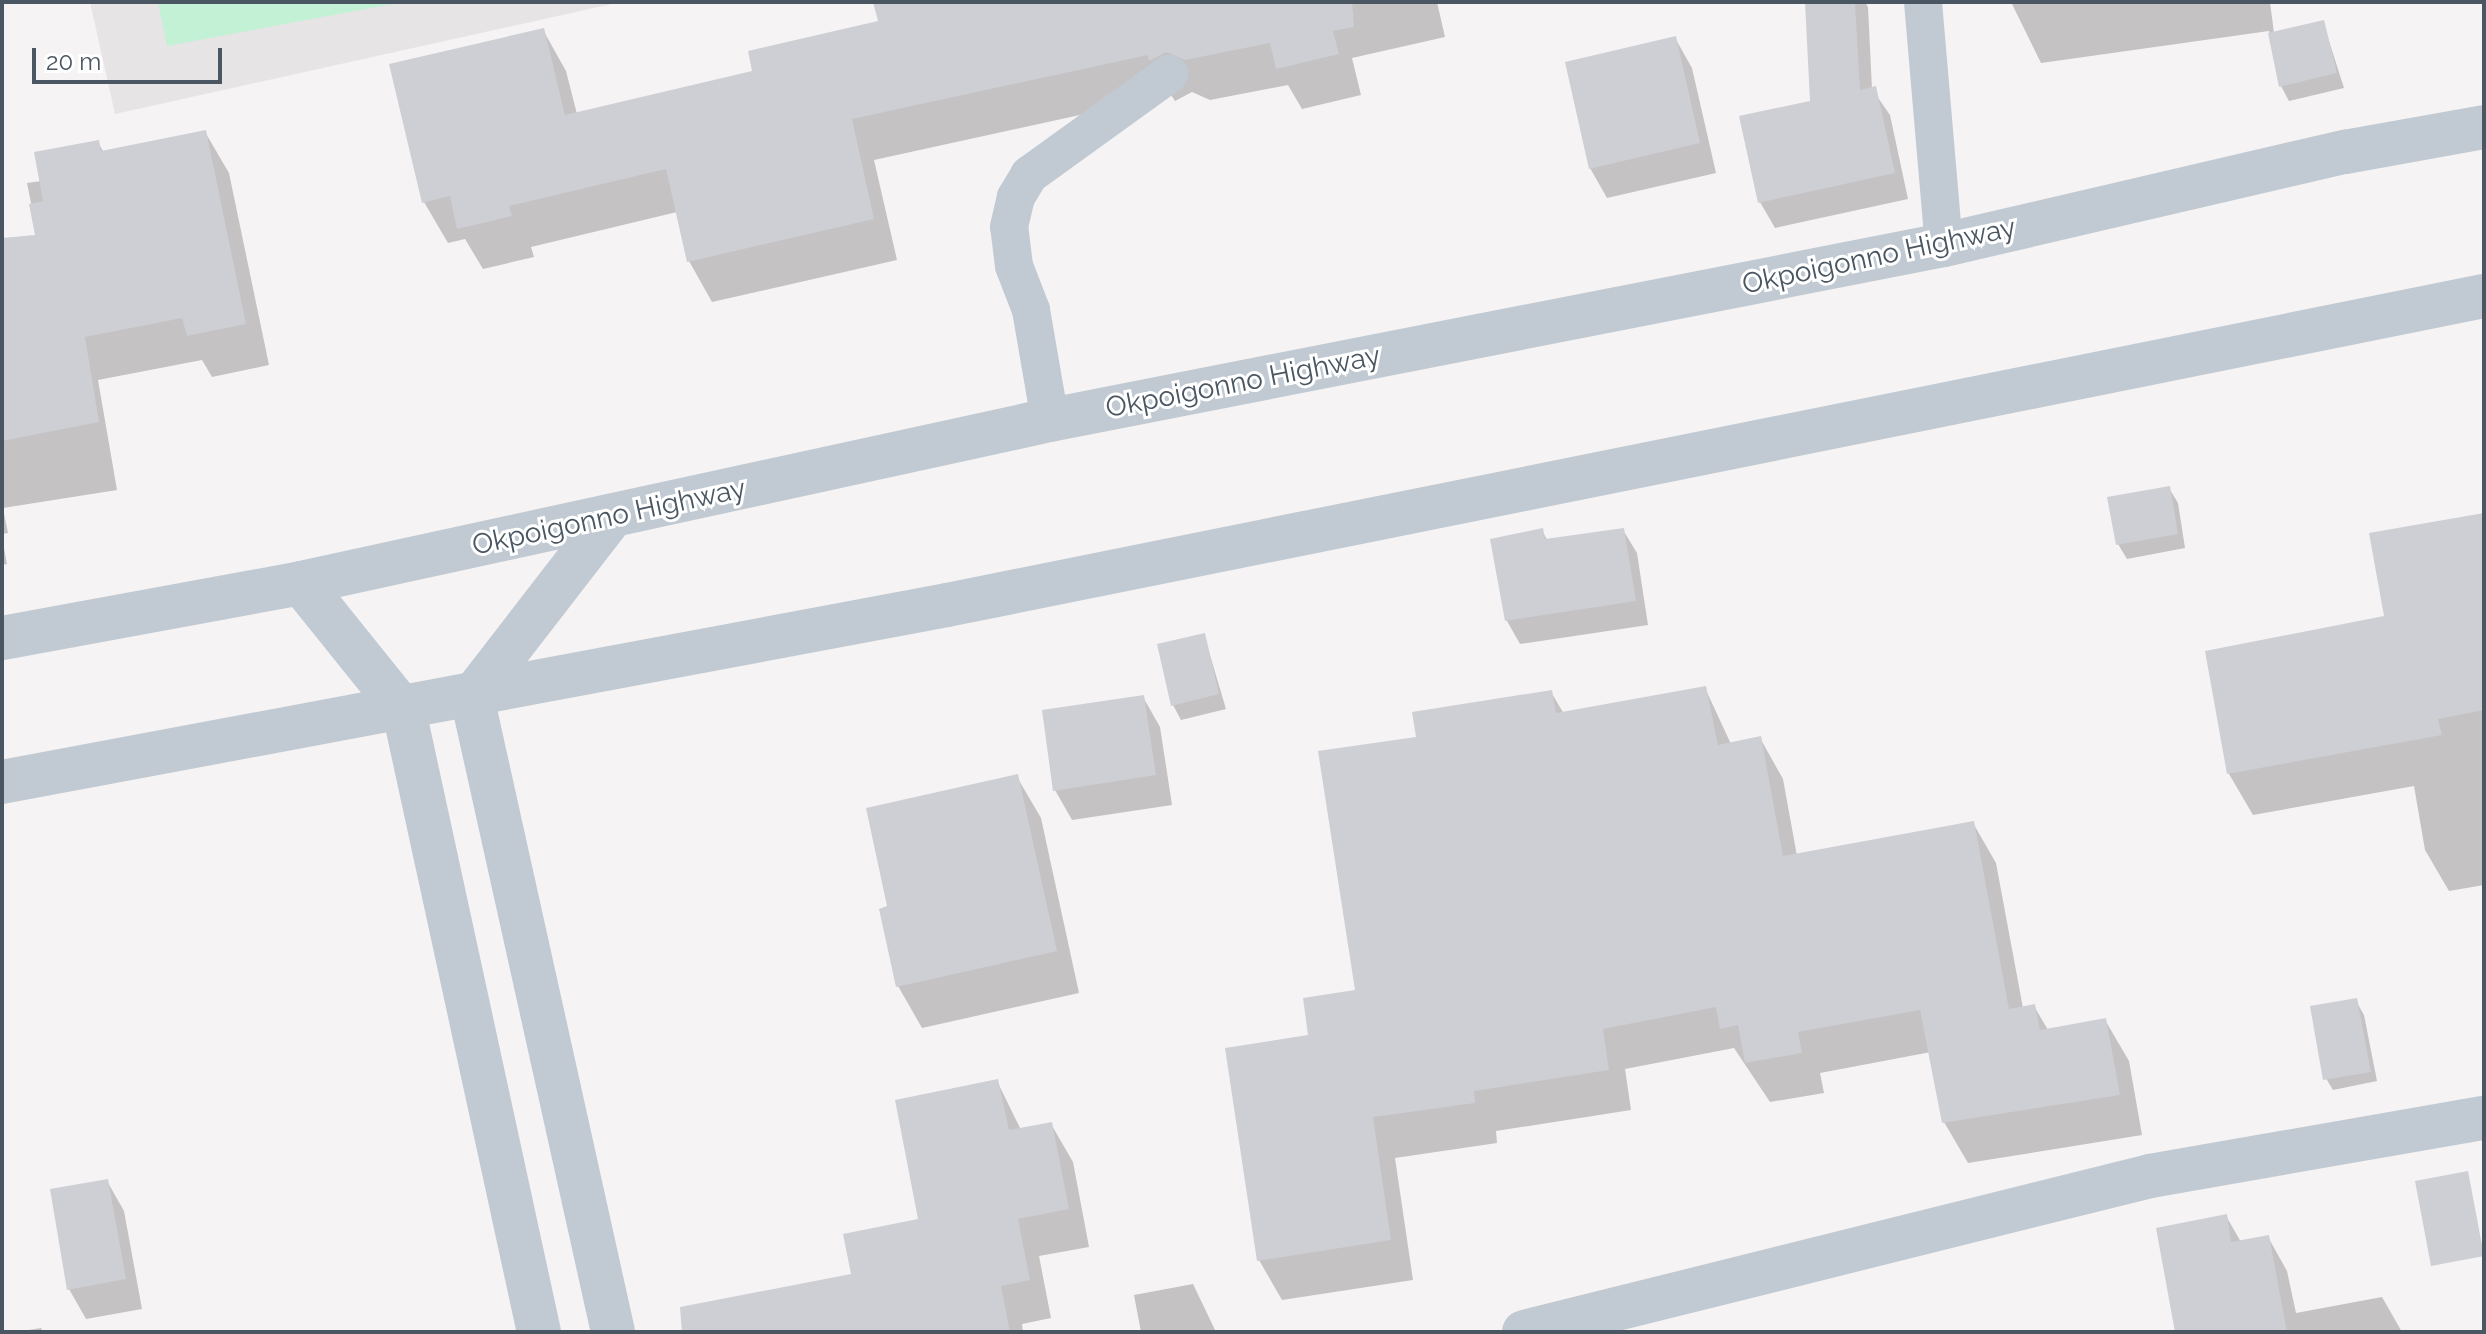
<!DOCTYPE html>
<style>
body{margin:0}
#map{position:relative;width:2486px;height:1334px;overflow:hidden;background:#f5f3f3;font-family:Raleway,sans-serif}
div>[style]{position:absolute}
.education>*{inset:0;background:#e6e4e5}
.green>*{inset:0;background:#c3f1d5}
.shadow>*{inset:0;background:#0003}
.building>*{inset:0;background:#cdcfd5}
.lane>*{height:38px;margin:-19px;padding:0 19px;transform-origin:19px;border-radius:19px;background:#c1cad2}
.street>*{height:44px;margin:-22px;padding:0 22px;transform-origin:22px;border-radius:22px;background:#c1cad2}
span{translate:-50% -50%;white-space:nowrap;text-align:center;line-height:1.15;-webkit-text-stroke:6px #fff;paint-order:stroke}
.street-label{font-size:28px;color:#4a5661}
.frame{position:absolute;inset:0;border:4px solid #4a5661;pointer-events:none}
.scale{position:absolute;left:32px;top:48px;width:190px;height:36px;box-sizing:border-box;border:4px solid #4a5661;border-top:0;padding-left:10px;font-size:24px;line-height:28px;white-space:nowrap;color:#4a5661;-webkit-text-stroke:6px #fff;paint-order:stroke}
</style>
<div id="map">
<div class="education">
<i style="clip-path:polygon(90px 2px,621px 2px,115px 114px)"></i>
</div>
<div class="green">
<i style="clip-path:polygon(158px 2px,403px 2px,167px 46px)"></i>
</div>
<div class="shadow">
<i style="clip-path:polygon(875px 2px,1437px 2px,1445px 37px,1352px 58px,1361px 95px,1302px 109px,1288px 85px,1210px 100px,1192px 92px,1175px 101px,1171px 95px,874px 160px,897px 260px,712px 302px,689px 261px,677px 212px,531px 247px,534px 257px,483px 269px,465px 239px,448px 243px,424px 202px,543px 30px,566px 71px,577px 114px,755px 72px,880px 23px)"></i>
<i style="clip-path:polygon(1807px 2px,1865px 2px,1868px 7px,1872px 89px,1890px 115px,1908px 199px,1775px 228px,1760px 202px,1813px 102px)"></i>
<i style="clip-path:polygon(2011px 2px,2270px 2px,2274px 33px,2323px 22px,2344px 88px,2289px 101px,2281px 86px,2269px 31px,2041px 63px)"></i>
<i style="clip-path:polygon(1675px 38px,1692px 68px,1716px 173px,1607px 198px,1590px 168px)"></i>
<i style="clip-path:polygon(205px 132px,229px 173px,269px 365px,212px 377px,202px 360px,98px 380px,117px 490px,3px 508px,8px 533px,2px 534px,2px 381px,59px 342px,27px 183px,41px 181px,98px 142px,104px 153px)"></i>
<i style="clip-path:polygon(2169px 488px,2178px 503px,2185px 548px,2127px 559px,2118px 544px)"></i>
<i style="clip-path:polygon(2484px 515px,2484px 885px,2449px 891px,2425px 850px,2414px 786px,2253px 815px,2229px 774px,2208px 652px,2387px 618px)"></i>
<i style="clip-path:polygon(1623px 530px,1637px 553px,1648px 625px,1520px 644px,1507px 621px,1542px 531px,1548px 541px)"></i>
<i style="clip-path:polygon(2px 538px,7px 564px,2px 565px)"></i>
<i style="clip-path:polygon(1204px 635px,1226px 709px,1181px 720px,1173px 705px)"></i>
<i style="clip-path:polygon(1705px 688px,1731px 744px,1760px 738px,1783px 779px,1797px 856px,1973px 823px,1996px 863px,2023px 1008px,2034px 1006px,2048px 1030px,2105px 1020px,2129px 1061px,2142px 1135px,1968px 1163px,1944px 1122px,1931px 1052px,1820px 1073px,1824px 1093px,1770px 1102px,1734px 1048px,1625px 1069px,1631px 1110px,1496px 1131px,1497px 1143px,1395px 1158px,1413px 1280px,1282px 1300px,1259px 1260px,1310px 1037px,1357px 992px,1418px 738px,1551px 692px,1564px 714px)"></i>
<i style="clip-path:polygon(1143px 697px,1160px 727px,1172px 805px,1072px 820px,1055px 790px)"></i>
<i style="clip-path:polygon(1017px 777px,1041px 818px,1079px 993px,922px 1028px,898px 986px,889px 907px)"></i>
<i style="clip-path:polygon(2356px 1001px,2364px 1015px,2377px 1081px,2333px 1090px,2324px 1075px)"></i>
<i style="clip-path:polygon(997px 1081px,1021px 1130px,1051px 1124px,1073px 1162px,1089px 1247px,1039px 1256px,1051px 1318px,1022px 1324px,1023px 1332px,865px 1332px)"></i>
<i style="clip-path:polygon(107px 1181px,124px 1211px,142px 1309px,86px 1319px,69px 1289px)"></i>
<i style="clip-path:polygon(2226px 1216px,2241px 1242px,2268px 1237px,2287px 1271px,2296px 1313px,2382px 1297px,2402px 1332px,2177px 1332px)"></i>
<i style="clip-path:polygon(1193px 1284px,1216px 1332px,1141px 1332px,1134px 1295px)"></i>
<i style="clip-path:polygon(41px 1328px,43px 1332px,16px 1332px)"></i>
</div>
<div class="building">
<i style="clip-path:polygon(873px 2px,1352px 2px,1354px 27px,1333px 31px,1339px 54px,1276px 69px,1270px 43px,1185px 60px,1166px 52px,1149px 61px,1148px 55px,852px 119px,874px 219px,687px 262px,666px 169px,509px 206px,512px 216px,457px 229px,450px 196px,422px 203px,389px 64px,544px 28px,565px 115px,752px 71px,748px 51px,878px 21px)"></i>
<i style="clip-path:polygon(1805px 2px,1855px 2px,1860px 90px,1876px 86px,1895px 173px,1758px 203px,1739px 116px,1810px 101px)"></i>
<i style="clip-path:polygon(2324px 20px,2337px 73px,2279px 87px,2268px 33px)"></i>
<i style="clip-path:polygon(1676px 36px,1700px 143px,1589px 169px,1565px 62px)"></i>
<i style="clip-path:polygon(206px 130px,246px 324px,187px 336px,182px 318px,85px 337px,99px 422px,2px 441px,2px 238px,35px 235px,29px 204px,43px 201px,34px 152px,99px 140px,101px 151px)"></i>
<i style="clip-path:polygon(2170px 486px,2178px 534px,2116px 545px,2107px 497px)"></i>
<i style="clip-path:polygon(2484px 513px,2484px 710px,2438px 719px,2442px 735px,2227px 774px,2205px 651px,2384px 616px,2369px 533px)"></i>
<i style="clip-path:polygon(1543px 528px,1545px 539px,1624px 528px,1636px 601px,1505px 621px,1490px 539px)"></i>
<i style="clip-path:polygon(1205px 633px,1219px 694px,1171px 706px,1157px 644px)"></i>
<i style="clip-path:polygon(1706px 686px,1718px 745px,1761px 736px,1783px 856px,1974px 821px,2009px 1009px,2035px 1004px,2040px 1030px,2106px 1018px,2120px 1095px,1942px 1123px,1920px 1010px,1798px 1032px,1802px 1053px,1745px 1063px,1738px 1025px,1720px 1029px,1716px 1007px,1603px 1029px,1609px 1070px,1474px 1091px,1475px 1103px,1373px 1117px,1391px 1240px,1257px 1261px,1225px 1048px,1308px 1035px,1303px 998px,1355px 990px,1318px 751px,1416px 737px,1412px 712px,1552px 690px,1556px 713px)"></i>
<i style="clip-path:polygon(1144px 695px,1156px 775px,1053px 791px,1042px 710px)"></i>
<i style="clip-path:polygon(1018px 774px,1057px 951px,896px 987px,879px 909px,887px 906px,866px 808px)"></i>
<i style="clip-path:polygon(2357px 998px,2371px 1072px,2323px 1080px,2310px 1006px)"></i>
<i style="clip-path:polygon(998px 1079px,1009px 1130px,1052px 1122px,1069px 1209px,1018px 1219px,1030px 1280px,1001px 1286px,1010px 1332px,682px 1332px,680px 1307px,851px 1274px,843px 1234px,918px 1219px,895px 1100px)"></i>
<i style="clip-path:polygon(2468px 1171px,2484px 1256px,2431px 1266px,2415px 1181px)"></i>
<i style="clip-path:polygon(108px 1179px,126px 1279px,67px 1290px,50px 1189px)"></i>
<i style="clip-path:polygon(2227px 1214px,2231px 1242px,2269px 1235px,2287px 1332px,2175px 1332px,2156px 1228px)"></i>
</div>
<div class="lane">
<i style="left:1923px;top:2px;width:244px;rotate:85.1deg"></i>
<i style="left:1050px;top:420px;width:112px;rotate:-99.8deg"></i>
<i style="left:1031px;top:310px;width:47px;rotate:-111.1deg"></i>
<i style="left:1014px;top:266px;width:39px;rotate:-97deg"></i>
<i style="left:1009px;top:227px;width:31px;rotate:-77deg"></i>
<i style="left:1016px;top:197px;width:26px;rotate:-59deg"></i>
<i style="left:1029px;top:175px;width:173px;rotate:-35.8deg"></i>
</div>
<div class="street">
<i style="left:612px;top:516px;width:229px;rotate:127.7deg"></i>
<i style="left:472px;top:697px;width:650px;rotate:77.48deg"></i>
<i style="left:301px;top:583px;width:164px;rotate:51.2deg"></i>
<i style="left:404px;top:711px;width:636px;rotate:77.74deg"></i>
<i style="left:2px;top:638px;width:304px;rotate:-10.4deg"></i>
<i style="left:301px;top:583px;width:767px;rotate:-12.28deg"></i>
<i style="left:1050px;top:420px;width:911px;rotate:-11.08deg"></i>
<i style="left:1944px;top:245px;width:412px;rotate:-13.1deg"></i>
<i style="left:2345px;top:152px;width:141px;rotate:-10.2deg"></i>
<i style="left:2px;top:782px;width:961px;rotate:-10.61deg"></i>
<i style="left:947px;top:605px;width:1568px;rotate:-11.37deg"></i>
<i style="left:1524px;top:1332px;width:645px;rotate:-13.99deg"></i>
<i style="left:2150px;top:1176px;width:339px;rotate:-9.9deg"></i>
</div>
<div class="street-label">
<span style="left:1879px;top:256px;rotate:-12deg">Okpoigonno Highway</span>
<span style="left:1243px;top:382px;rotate:-11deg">Okpoigonno Highway</span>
<span style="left:609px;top:517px;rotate:-12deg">Okpoigonno Highway</span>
</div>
<div class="frame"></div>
<div class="scale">20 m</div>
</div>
